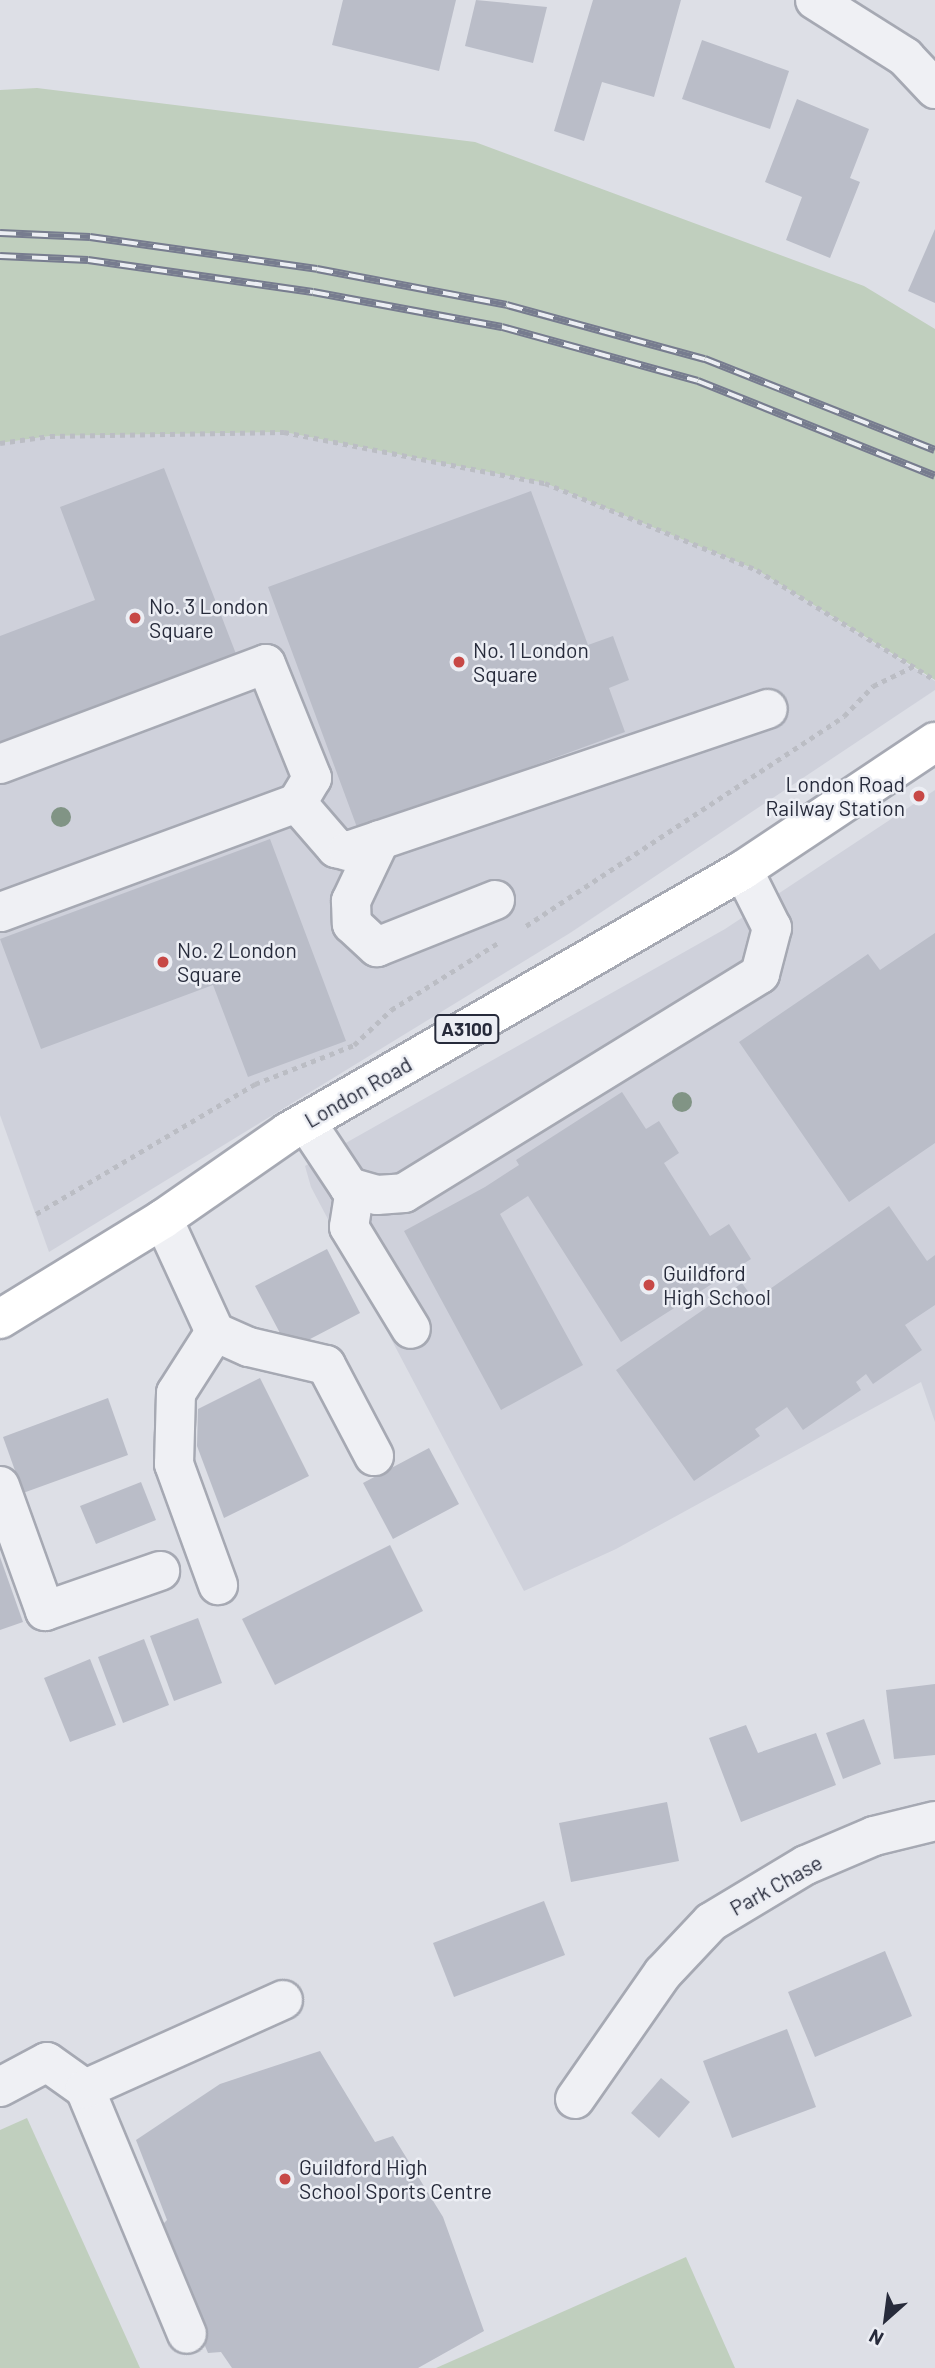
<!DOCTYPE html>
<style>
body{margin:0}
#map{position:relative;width:935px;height:2368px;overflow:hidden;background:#dddfe6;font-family:Barlow,sans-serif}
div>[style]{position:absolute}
.built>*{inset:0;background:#cfd1db}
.green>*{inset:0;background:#c0cfbe}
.building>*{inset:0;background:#babdc8}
.path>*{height:4.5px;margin-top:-2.25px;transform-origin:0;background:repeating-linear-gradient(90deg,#bbbdc4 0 5px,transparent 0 10px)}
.roads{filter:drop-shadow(2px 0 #a6a9b3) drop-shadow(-2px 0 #a6a9b3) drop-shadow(0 2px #a6a9b3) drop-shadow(0 -2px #a6a9b3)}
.minor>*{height:38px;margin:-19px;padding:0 19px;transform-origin:19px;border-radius:19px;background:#eff0f4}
.major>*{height:38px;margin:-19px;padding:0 19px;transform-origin:19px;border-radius:19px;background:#fff}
.rail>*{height:8px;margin-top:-4px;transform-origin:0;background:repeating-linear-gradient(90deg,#eceef4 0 16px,#777c8f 0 32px);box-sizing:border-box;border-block:2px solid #777c8f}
.trees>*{width:20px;height:20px;margin:-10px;border-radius:50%;background:#819485}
.dots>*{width:19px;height:19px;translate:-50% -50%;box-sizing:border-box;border:4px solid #eceef4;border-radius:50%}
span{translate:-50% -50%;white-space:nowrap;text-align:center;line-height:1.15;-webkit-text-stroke:5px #eceef4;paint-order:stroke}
.shield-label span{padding:2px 5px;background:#eceef4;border:2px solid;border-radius:5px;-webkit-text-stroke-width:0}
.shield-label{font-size:19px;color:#272b3b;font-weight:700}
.poi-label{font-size:21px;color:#272b3b}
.left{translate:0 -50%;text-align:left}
.right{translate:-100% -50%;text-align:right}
.street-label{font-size:21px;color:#272b3b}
.north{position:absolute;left:851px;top:2284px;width:70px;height:70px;-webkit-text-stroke:5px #eceef4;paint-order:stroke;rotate:208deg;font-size:19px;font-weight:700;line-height:28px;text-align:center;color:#272b3b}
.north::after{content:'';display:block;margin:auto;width:24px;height:32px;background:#272b3b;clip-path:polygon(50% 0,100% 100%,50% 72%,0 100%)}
</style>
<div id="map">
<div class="built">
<i style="clip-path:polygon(284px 432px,545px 483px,757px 570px,935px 681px,935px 690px,570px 933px,49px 1252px,0 1115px,0 443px,50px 436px)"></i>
<i style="clip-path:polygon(935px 790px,935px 1422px,921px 1382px,616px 1549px,524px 1591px,311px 1187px,305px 1166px,725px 929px)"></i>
</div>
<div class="green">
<i style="clip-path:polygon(37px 88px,475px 142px,864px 286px,935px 329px,935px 680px,757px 570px,545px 483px,284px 432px,50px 436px,0 443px,0 90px)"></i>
<i style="clip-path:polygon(27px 2118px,140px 2368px,0 2368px,0 2130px)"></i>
<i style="clip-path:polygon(686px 2257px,735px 2368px,436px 2368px)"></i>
</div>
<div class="building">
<i style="clip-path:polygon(343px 0,456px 0,439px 71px,332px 45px)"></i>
<i style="clip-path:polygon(476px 0,547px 7px,533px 63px,465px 46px)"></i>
<i style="clip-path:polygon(593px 0,681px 0,654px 97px,602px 82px,584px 141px,554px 131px)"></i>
<i style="clip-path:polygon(702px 40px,789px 71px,770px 129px,682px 99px)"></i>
<i style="clip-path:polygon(797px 99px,869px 129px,850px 178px,860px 182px,830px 258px,786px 240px,802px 197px,765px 182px)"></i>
<i style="clip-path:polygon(935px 229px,935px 303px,908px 291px)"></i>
<i style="clip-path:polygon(164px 468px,238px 659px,0 749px,0 636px,95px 600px,60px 507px)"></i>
<i style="clip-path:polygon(531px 491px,588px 645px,613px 636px,629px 680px,609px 688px,625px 732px,358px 830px,268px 587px)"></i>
<i style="clip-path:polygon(270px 839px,346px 1041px,248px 1077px,213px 985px,41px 1049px,0 939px)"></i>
<i style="clip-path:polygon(935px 933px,935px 1143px,849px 1202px,739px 1042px,868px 954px,880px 970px)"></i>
<i style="clip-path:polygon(622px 1092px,646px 1129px,659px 1121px,679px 1153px,664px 1163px,710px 1236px,729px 1224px,751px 1259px,621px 1342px,528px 1196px,500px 1214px,583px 1365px,501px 1410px,404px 1231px,485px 1187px,519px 1165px,516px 1160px)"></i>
<i style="clip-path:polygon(889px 1206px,927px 1261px,935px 1255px,935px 1305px,905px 1325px,922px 1350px,873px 1384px,866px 1374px,856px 1382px,861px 1390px,803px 1430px,787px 1407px,755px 1429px,760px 1436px,694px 1481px,616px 1370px,742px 1283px,754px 1300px)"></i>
<i style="clip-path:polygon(327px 1249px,360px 1313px,289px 1350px,255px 1286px)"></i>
<i style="clip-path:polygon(260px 1378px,309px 1476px,224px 1518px,197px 1446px,198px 1409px)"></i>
<i style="clip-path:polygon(108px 1398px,128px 1455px,23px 1493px,3px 1437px)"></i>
<i style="clip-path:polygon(429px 1448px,459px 1504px,393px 1539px,363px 1483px)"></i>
<i style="clip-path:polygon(141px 1482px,156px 1520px,96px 1544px,80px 1506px)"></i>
<i style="clip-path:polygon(390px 1545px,423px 1611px,275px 1685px,242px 1619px)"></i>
<i style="clip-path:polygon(0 1557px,23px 1622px,0 1630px)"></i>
<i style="clip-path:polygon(198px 1618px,222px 1683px,174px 1701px,150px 1636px)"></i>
<i style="clip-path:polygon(144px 1639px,169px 1705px,123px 1723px,98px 1657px)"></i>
<i style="clip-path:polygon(90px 1659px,116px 1725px,70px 1742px,44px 1678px)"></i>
<i style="clip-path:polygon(935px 1684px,935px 1755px,894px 1759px,886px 1690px)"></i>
<i style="clip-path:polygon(864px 1719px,881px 1764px,843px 1779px,826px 1733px)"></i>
<i style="clip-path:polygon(746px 1725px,758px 1753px,816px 1733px,836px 1785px,741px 1822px,709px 1738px)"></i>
<i style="clip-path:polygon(667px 1802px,679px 1861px,571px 1882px,559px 1823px)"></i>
<i style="clip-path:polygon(544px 1901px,565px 1955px,454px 1997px,433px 1943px)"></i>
<i style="clip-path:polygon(885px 1951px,912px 2016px,815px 2057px,788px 1992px)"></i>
<i style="clip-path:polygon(787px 2029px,816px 2107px,732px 2138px,703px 2061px)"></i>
<i style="clip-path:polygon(320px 2051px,375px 2142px,393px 2136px,443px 2217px,484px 2331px,418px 2368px,232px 2368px,221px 2352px,208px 2353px,156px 2231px,167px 2220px,136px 2140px,220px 2084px)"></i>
<i style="clip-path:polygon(661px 2078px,690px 2102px,659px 2138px,631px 2113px)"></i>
</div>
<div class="path">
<i style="left:0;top:443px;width:50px;rotate:-8deg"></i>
<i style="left:50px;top:436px;width:234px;rotate:-1deg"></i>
<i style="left:284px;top:432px;width:266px;rotate:11.1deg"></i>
<i style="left:545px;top:483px;width:229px;rotate:22.3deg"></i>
<i style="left:757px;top:570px;width:209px;rotate:31.7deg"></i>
<i style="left:526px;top:926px;width:381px;rotate:-33.4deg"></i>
<i style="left:844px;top:716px;width:42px;rotate:-46deg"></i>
<i style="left:873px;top:686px;width:43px;rotate:-26deg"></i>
<i style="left:36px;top:1214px;width:255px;rotate:-30.7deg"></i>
<i style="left:255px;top:1084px;width:106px;rotate:-21.5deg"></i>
<i style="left:354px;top:1045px;width:51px;rotate:-43.4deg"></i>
<i style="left:391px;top:1010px;width:126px;rotate:-32.1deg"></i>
</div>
<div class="roads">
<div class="minor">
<i style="left:815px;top:0;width:107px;rotate:32.3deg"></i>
<i style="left:905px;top:57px;width:44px;rotate:46.8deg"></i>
<i style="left:0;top:764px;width:284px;rotate:-20.6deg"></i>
<i style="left:266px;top:664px;width:123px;rotate:68deg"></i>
<i style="left:312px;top:778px;width:29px;rotate:121deg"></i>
<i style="left:297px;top:803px;width:316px;rotate:159.8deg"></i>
<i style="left:297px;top:803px;width:60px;rotate:49.1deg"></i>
<i style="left:336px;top:848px;width:12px;rotate:14deg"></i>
<i style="left:348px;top:851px;width:443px;rotate:-18.7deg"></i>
<i style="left:380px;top:840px;width:68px;rotate:115.4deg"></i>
<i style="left:351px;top:901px;width:23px;rotate:88deg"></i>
<i style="left:352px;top:924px;width:34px;rotate:43deg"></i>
<i style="left:377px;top:947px;width:127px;rotate:-21.7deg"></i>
<i style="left:306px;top:1122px;width:78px;rotate:56.5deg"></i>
<i style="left:349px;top:1187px;width:29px;rotate:16deg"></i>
<i style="left:377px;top:1195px;width:27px;rotate:-4deg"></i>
<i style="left:404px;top:1193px;width:418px;rotate:-31.6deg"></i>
<i style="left:760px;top:974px;width:48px;rotate:-75.4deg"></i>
<i style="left:772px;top:928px;width:65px;rotate:-116.6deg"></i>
<i style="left:355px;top:1189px;width:38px;rotate:99deg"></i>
<i style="left:349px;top:1227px;width:119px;rotate:58.7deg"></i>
<i style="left:163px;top:1219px;width:124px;rotate:65.3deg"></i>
<i style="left:215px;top:1332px;width:72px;rotate:122.6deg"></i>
<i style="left:176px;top:1393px;width:71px;rotate:91.6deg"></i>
<i style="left:174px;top:1464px;width:129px;rotate:70deg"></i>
<i style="left:215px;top:1332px;width:37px;rotate:24deg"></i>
<i style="left:249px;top:1347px;width:79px;rotate:13.2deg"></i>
<i style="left:326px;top:1365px;width:103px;rotate:62.2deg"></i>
<i style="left:0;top:1486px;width:133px;rotate:70.2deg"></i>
<i style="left:45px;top:1611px;width:122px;rotate:-19.2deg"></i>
<i style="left:0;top:2087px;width:53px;rotate:-28deg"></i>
<i style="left:47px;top:2062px;width:47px;rotate:35.4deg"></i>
<i style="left:85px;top:2089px;width:265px;rotate:67.4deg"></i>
<i style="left:85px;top:2089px;width:217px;rotate:-24.2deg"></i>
<i style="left:575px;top:2099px;width:154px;rotate:-55.1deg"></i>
<i style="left:663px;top:1973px;width:70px;rotate:-46.7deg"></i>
<i style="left:711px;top:1922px;width:111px;rotate:-31deg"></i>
<i style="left:806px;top:1865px;width:74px;rotate:-23.1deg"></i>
<i style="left:874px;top:1836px;width:63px;rotate:-13.8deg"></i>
</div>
<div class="major">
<i style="left:0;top:1319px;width:191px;rotate:-31.5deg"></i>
<i style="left:163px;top:1219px;width:152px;rotate:-34.8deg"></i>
<i style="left:288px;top:1132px;width:525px;rotate:-29.93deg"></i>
<i style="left:743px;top:870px;width:231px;rotate:-33.7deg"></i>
</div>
</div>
<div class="rail">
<i style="left:0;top:233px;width:90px;rotate:2.5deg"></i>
<i style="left:90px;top:237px;width:229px;rotate:8deg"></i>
<i style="left:317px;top:269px;width:193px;rotate:10.7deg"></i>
<i style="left:507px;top:305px;width:205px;rotate:15.3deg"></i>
<i style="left:705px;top:359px;width:247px;rotate:21.6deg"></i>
<i style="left:0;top:256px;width:88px;rotate:2.6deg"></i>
<i style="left:88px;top:260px;width:227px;rotate:8.1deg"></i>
<i style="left:313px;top:292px;width:192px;rotate:10.5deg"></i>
<i style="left:502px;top:327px;width:203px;rotate:15.4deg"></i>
<i style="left:698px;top:381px;width:255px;rotate:21.8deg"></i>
</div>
<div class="trees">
<i style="left:61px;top:817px"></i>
<i style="left:682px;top:1102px"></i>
</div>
<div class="dots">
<i style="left:135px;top:618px;background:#c74846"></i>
<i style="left:459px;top:662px;background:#c74846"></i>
<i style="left:919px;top:796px;background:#c74846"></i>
<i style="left:163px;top:962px;background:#c74846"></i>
<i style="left:649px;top:1285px;background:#c74846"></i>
<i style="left:285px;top:2179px;background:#c74846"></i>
</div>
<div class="shield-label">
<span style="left:467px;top:1029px">A3100</span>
</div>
<div class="poi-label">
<span class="left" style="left:149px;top:618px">No. 3 London<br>Square</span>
<span class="left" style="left:473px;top:662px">No. 1 London<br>Square</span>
<span class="right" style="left:905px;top:796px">London Road<br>Railway Station</span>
<span class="left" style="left:177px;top:962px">No. 2 London<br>Square</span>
<span class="left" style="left:663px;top:1285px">Guildford<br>High School</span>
<span class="left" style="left:299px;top:2179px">Guildford High<br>School Sports Centre</span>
</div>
<div class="street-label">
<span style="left:358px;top:1092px;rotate:-30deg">London Road</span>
<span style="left:776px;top:1885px;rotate:-29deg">Park Chase</span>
</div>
<div class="north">N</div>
</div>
